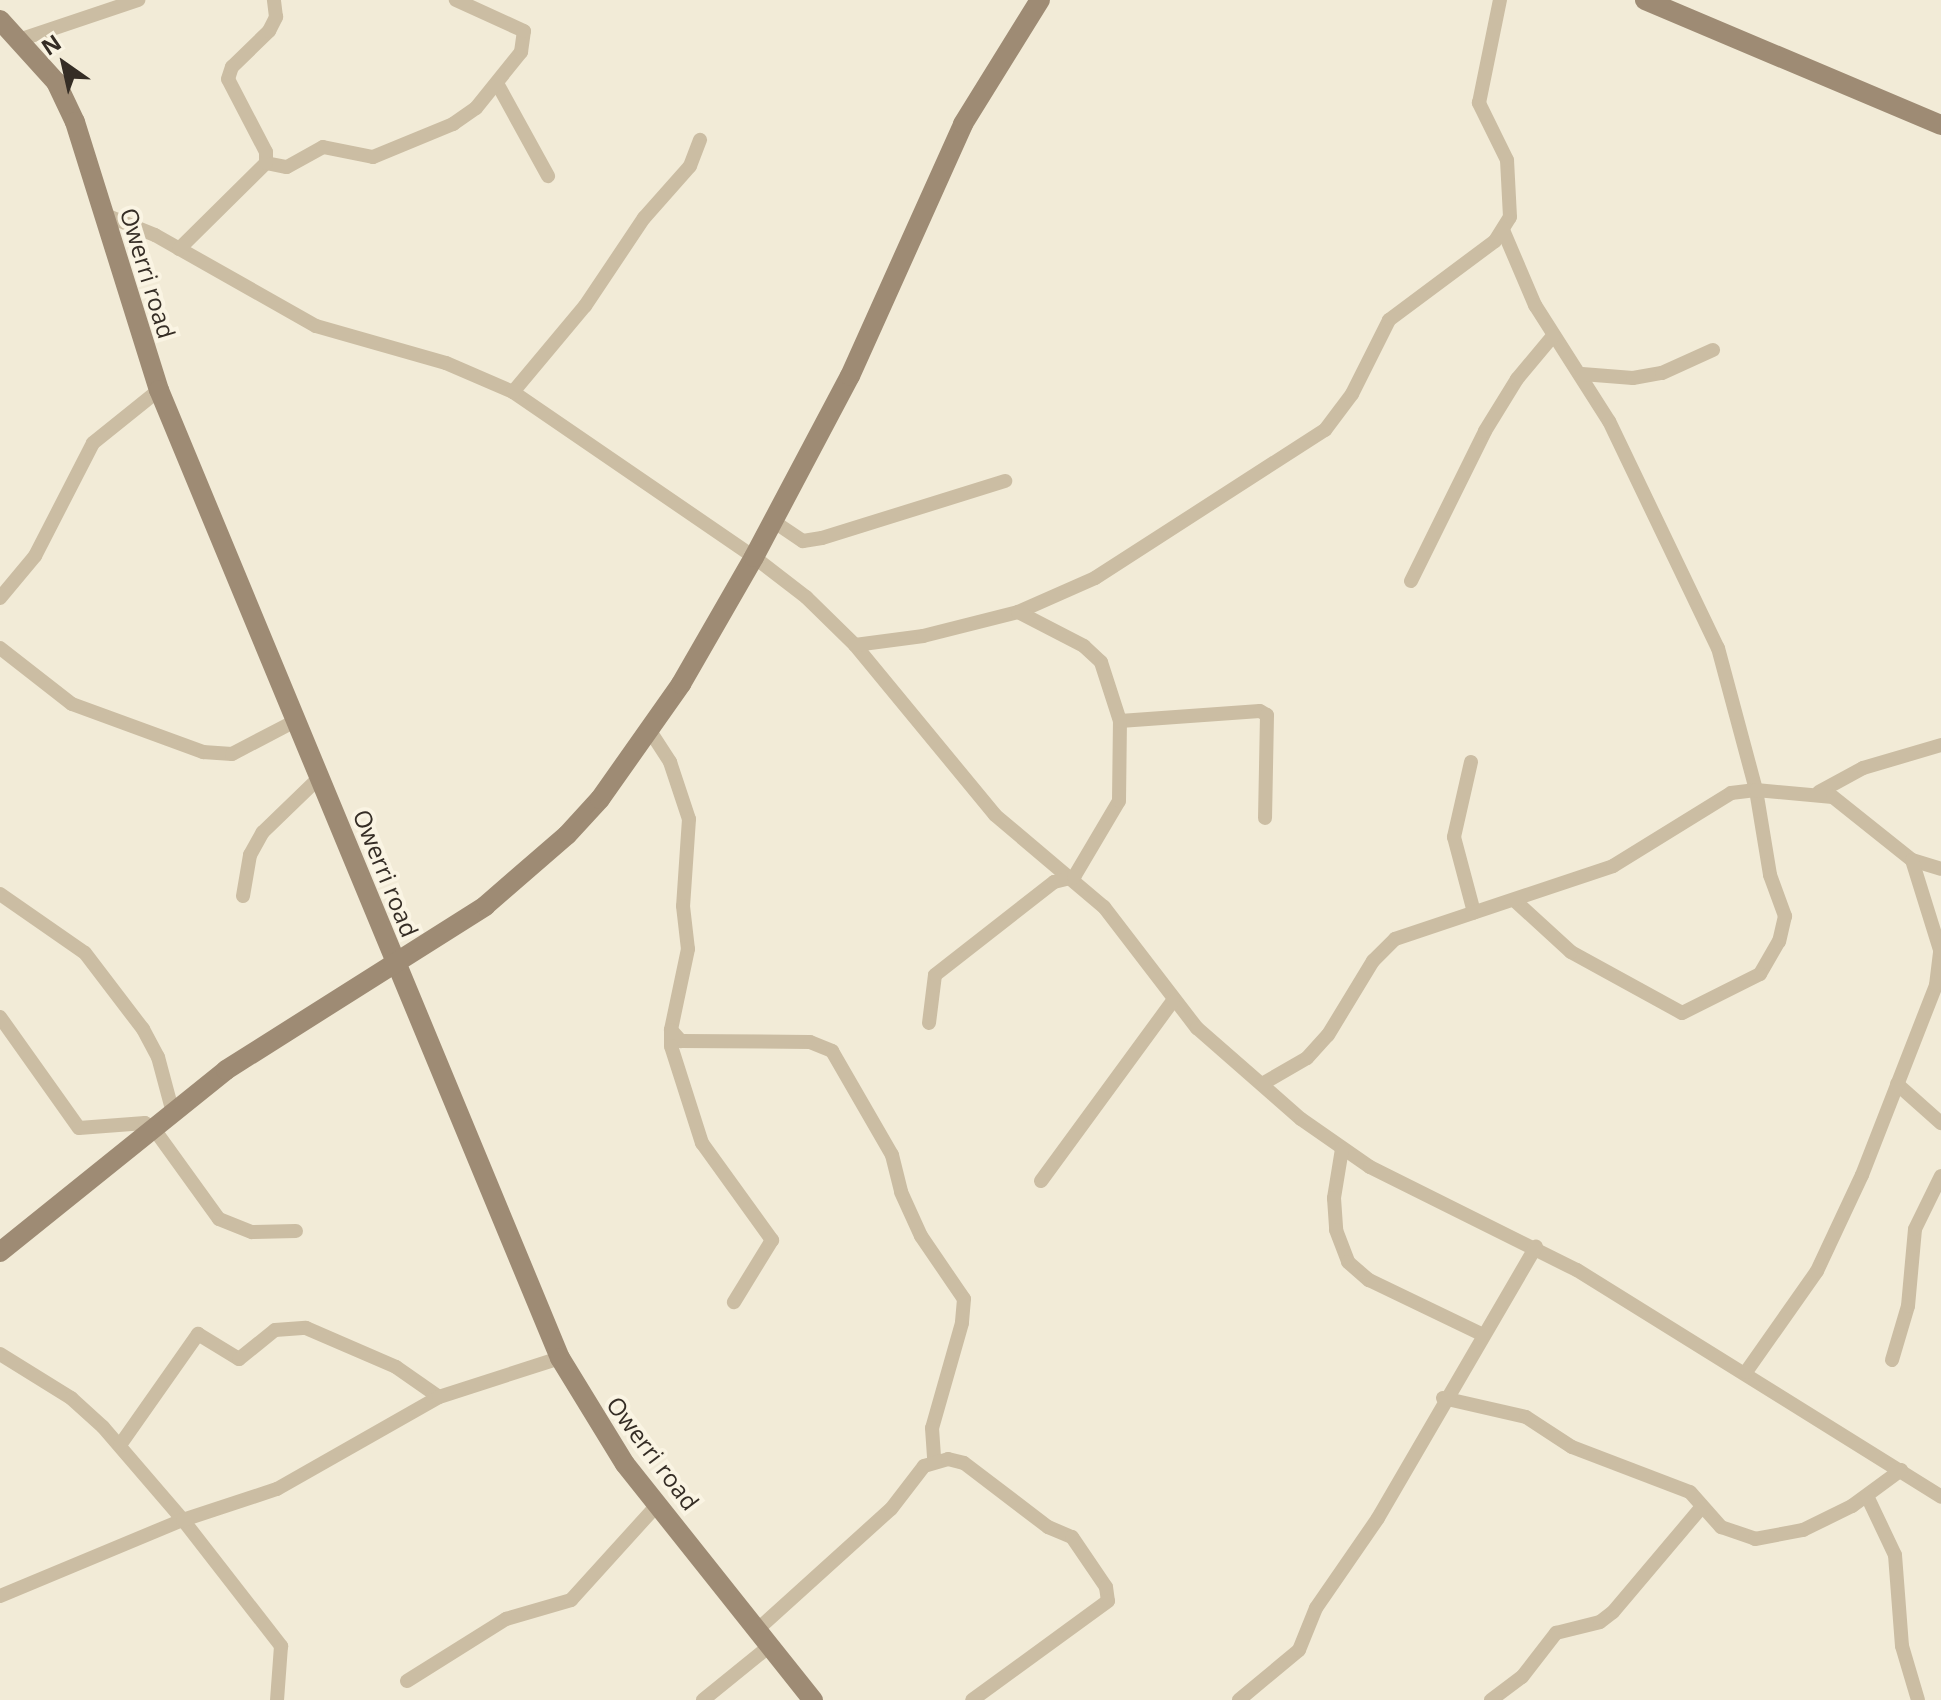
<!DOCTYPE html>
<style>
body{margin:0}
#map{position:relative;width:1941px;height:1700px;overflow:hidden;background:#f2ebd7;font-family:"Open Sans",sans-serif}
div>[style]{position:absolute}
.street>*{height:14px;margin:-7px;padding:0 7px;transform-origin:7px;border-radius:7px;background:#cbbda3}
.secondary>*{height:20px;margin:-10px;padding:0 10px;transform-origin:10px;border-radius:10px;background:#9e8b74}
span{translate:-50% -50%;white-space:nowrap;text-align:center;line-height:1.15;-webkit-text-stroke:8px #faf4e3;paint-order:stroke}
.street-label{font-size:24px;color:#352d25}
.north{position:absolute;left:24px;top:24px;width:80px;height:80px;-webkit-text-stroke:6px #faf4e3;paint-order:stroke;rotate:326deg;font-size:22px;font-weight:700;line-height:32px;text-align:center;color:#352d25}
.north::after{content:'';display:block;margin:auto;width:28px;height:36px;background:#352d25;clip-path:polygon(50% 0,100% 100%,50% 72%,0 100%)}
</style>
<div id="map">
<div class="street">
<i style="left:19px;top:40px;width:126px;rotate:-18.6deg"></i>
<i style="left:498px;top:85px;width:104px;rotate:61.2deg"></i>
<i style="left:266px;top:163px;width:21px;rotate:11deg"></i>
<i style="left:287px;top:167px;width:41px;rotate:-29.1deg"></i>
<i style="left:323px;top:147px;width:51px;rotate:11.3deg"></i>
<i style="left:373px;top:157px;width:87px;rotate:-22.4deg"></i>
<i style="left:453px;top:124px;width:28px;rotate:-35deg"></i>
<i style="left:476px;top:108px;width:72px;rotate:-51.2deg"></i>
<i style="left:521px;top:52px;width:21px;rotate:-82deg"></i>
<i style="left:524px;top:31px;width:75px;rotate:-155.5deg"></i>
<i style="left:103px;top:214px;width:56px;rotate:22deg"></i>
<i style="left:155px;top:235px;width:185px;rotate:29.5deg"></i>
<i style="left:316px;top:326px;width:135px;rotate:15.9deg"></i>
<i style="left:446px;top:363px;width:73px;rotate:23.4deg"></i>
<i style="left:513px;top:392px;width:292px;rotate:34.4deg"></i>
<i style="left:754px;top:557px;width:66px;rotate:37.6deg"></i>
<i style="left:806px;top:597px;width:69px;rotate:44.4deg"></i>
<i style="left:855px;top:645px;width:220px;rotate:50.5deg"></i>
<i style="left:995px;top:815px;width:143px;rotate:40.2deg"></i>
<i style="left:1104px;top:907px;width:153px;rotate:52.5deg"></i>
<i style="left:1197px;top:1028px;width:138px;rotate:41.2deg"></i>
<i style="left:1301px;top:1119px;width:84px;rotate:34.8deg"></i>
<i style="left:1370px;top:1167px;width:231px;rotate:26.5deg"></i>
<i style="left:1577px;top:1270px;width:429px;rotate:31.9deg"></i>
<i style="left:1503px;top:230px;width:82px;rotate:66.9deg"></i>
<i style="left:1535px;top:305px;width:138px;rotate:57.5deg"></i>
<i style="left:1609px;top:421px;width:252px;rotate:64.4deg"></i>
<i style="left:1718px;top:648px;width:147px;rotate:75deg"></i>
<i style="left:1756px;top:790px;width:86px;rotate:80.6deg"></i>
<i style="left:1770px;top:875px;width:44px;rotate:69.9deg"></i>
<i style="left:1785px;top:916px;width:26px;rotate:103deg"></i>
<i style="left:1779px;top:941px;width:38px;rotate:120deg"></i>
<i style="left:1760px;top:974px;width:87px;rotate:153.4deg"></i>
<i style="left:1682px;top:1013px;width:127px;rotate:-151.2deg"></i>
<i style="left:1571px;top:952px;width:77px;rotate:-137.6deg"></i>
<i style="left:179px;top:249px;width:122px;rotate:-44.7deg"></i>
<i style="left:266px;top:163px;width:11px;rotate:-90deg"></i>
<i style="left:266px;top:152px;width:82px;rotate:-117.5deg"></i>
<i style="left:228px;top:79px;width:13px;rotate:-72deg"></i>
<i style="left:232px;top:67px;width:52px;rotate:-44.2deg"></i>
<i style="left:269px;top:31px;width:16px;rotate:-63deg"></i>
<i style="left:276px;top:17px;width:17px;rotate:-97deg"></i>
<i style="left:1582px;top:374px;width:51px;rotate:4.5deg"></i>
<i style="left:1633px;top:378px;width:29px;rotate:-10deg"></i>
<i style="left:1662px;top:373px;width:56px;rotate:-24.3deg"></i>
<i style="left:513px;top:392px;width:112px;rotate:-50.1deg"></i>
<i style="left:585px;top:306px;width:106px;rotate:-56.2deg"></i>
<i style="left:644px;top:218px;width:69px;rotate:-48.5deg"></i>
<i style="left:690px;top:166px;width:28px;rotate:-69deg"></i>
<i style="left:773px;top:521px;width:36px;rotate:34deg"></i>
<i style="left:803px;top:541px;width:19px;rotate:-9deg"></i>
<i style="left:822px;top:538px;width:192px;rotate:-17.3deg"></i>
<i style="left:1411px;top:581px;width:167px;rotate:-63.7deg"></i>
<i style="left:1485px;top:431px;width:61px;rotate:-58.4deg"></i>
<i style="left:1517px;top:379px;width:56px;rotate:-50.1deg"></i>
<i style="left:0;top:598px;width:55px;rotate:-50.2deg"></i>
<i style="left:35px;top:556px;width:127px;rotate:-62.8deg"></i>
<i style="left:93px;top:443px;width:85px;rotate:-38.8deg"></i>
<i style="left:855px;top:645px;width:69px;rotate:-7.5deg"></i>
<i style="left:923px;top:636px;width:98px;rotate:-14.2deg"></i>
<i style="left:1018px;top:612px;width:84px;rotate:-23.8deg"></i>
<i style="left:1095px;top:578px;width:274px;rotate:-32.8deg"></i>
<i style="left:1325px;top:430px;width:45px;rotate:-53.1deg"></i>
<i style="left:1352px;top:394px;width:83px;rotate:-63.4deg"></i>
<i style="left:1389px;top:320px;width:132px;rotate:-36.7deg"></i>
<i style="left:1495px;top:241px;width:28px;rotate:-58deg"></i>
<i style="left:1510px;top:217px;width:57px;rotate:-93deg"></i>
<i style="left:1507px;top:160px;width:64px;rotate:-116.2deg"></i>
<i style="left:1479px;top:103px;width:105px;rotate:-78.5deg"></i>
<i style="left:0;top:648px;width:91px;rotate:37.9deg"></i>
<i style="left:72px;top:704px;width:140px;rotate:20.1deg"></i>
<i style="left:203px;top:752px;width:29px;rotate:4deg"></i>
<i style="left:232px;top:754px;width:71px;rotate:-27.6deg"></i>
<i style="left:1120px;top:721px;width:140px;rotate:-4.1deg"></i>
<i style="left:1260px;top:711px;width:8px;rotate:30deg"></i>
<i style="left:1267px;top:715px;width:103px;rotate:91.1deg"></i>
<i style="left:650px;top:731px;width:37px;rotate:57deg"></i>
<i style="left:670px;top:762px;width:60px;rotate:71.6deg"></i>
<i style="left:689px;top:819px;width:87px;rotate:93.9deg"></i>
<i style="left:683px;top:906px;width:43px;rotate:83.4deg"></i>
<i style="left:688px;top:949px;width:83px;rotate:101.9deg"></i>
<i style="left:671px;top:1030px;width:15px;rotate:48deg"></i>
<i style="left:681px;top:1041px;width:129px;rotate:0.4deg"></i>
<i style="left:810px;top:1042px;width:24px;rotate:22deg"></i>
<i style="left:832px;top:1051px;width:120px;rotate:60deg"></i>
<i style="left:892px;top:1155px;width:38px;rotate:76deg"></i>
<i style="left:901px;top:1192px;width:48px;rotate:65.6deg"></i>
<i style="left:921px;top:1236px;width:76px;rotate:55.7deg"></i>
<i style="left:964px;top:1299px;width:24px;rotate:95deg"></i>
<i style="left:962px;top:1323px;width:109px;rotate:105.9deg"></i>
<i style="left:932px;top:1428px;width:32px;rotate:86deg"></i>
<i style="left:1471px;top:762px;width:77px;rotate:102.8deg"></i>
<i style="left:1454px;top:837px;width:78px;rotate:75.1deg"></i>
<i style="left:1819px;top:792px;width:50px;rotate:-28.6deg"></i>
<i style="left:1863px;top:768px;width:81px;rotate:-16.4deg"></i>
<i style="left:0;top:894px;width:103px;rotate:34.8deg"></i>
<i style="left:85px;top:953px;width:96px;rotate:52.7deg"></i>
<i style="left:143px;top:1029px;width:32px;rotate:62deg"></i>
<i style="left:158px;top:1057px;width:58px;rotate:75deg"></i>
<i style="left:243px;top:896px;width:42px;rotate:-80.3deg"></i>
<i style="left:250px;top:855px;width:26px;rotate:-61deg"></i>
<i style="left:263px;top:832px;width:78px;rotate:-44deg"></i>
<i style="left:0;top:1017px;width:136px;rotate:54.6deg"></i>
<i style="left:79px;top:1128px;width:66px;rotate:-4.3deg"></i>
<i style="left:145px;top:1123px;width:11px;rotate:34deg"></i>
<i style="left:154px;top:1129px;width:111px;rotate:54.2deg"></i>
<i style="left:219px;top:1219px;width:35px;rotate:22deg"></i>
<i style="left:252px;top:1232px;width:44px;rotate:-1.3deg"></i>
<i style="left:929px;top:1023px;width:48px;rotate:-82.9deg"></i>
<i style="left:935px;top:975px;width:151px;rotate:-38deg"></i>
<i style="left:1054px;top:882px;width:21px;rotate:-14deg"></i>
<i style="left:1074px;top:877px;width:88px;rotate:-59.4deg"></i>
<i style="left:1119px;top:801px;width:80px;rotate:-89.3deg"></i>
<i style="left:1120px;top:721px;width:62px;rotate:-107.9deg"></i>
<i style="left:1101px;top:662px;width:23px;rotate:-137deg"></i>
<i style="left:1084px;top:646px;width:74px;rotate:-152.7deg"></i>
<i style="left:671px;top:1030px;width:16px;rotate:90deg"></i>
<i style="left:671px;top:1046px;width:102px;rotate:72.3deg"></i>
<i style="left:702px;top:1143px;width:120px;rotate:54.2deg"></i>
<i style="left:772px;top:1240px;width:73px;rotate:121.5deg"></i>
<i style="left:1262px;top:1084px;width:52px;rotate:-30deg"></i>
<i style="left:1307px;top:1058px;width:31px;rotate:-48deg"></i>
<i style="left:1328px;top:1035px;width:87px;rotate:-58.7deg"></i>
<i style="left:1373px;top:961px;width:31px;rotate:-45deg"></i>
<i style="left:1395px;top:939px;width:230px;rotate:-18.5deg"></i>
<i style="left:1613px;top:866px;width:139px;rotate:-31.7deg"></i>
<i style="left:1731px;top:793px;width:25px;rotate:-7deg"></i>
<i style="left:1756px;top:790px;width:77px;rotate:5.2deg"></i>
<i style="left:1833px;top:797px;width:101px;rotate:38.6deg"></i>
<i style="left:1912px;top:860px;width:30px;rotate:17deg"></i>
<i style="left:1897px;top:1084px;width:59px;rotate:41.6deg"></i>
<i style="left:1342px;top:1149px;width:50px;rotate:99.3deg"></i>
<i style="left:1334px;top:1198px;width:32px;rotate:86deg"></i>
<i style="left:1336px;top:1230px;width:34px;rotate:69deg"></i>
<i style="left:1348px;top:1262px;width:28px;rotate:41deg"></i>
<i style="left:1369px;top:1280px;width:124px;rotate:25.7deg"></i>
<i style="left:1041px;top:1181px;width:222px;rotate:-53.8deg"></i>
<i style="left:0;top:1354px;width:84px;rotate:31.8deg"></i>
<i style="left:71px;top:1398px;width:43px;rotate:42.2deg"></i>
<i style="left:103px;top:1427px;width:123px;rotate:49.3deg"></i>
<i style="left:183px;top:1520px;width:160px;rotate:52.1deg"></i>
<i style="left:281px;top:1646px;width:54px;rotate:94.2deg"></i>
<i style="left:1892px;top:1360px;width:56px;rotate:-73.5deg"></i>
<i style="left:1908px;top:1306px;width:77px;rotate:-84.8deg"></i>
<i style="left:1915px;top:1229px;width:59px;rotate:-63.9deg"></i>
<i style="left:1746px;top:1372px;width:123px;rotate:-54.9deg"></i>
<i style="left:1817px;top:1271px;width:106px;rotate:-64.9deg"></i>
<i style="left:1862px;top:1175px;width:204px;rotate:-68.7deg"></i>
<i style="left:1936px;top:985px;width:35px;rotate:-83deg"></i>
<i style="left:1940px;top:950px;width:94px;rotate:-107.3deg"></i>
<i style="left:1443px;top:1398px;width:85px;rotate:12.9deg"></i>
<i style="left:1526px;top:1417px;width:55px;rotate:33.1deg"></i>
<i style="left:1572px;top:1447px;width:126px;rotate:20.9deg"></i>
<i style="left:1690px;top:1492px;width:47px;rotate:48.5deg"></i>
<i style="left:1721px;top:1527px;width:36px;rotate:19deg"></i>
<i style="left:1755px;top:1539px;width:49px;rotate:-10.6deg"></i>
<i style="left:1803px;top:1530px;width:55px;rotate:-26.1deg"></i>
<i style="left:1852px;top:1506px;width:61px;rotate:-36.3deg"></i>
<i style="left:120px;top:1445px;width:136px;rotate:-54.9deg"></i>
<i style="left:198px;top:1334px;width:48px;rotate:31.4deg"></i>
<i style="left:239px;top:1359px;width:46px;rotate:-38.9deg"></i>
<i style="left:275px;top:1330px;width:31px;rotate:-4deg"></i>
<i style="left:306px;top:1328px;width:98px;rotate:23.4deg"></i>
<i style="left:396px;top:1367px;width:52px;rotate:34.9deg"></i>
<i style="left:1867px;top:1496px;width:65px;rotate:64.6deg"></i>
<i style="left:1895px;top:1555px;width:91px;rotate:85.6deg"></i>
<i style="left:1902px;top:1646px;width:56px;rotate:73.5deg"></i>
<i style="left:0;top:1596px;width:198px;rotate:-22.6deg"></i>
<i style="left:183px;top:1520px;width:99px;rotate:-18.3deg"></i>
<i style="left:277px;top:1489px;width:186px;rotate:-29.6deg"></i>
<i style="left:439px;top:1397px;width:127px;rotate:-17.9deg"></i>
<i style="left:758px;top:1629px;width:179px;rotate:-42.1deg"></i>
<i style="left:891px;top:1509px;width:54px;rotate:-52.5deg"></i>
<i style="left:924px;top:1466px;width:25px;rotate:-16deg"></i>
<i style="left:948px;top:1459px;width:16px;rotate:14deg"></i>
<i style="left:964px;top:1463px;width:106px;rotate:37.3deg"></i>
<i style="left:1048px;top:1527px;width:26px;rotate:23deg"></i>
<i style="left:1072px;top:1537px;width:60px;rotate:55.8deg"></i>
<i style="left:1106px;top:1587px;width:14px;rotate:82deg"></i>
<i style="left:1108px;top:1601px;width:168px;rotate:143.9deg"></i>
<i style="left:407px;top:1681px;width:117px;rotate:-32.1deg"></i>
<i style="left:506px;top:1619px;width:68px;rotate:-16.3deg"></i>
<i style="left:571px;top:1600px;width:128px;rotate:-47.8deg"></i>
<i style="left:703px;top:1700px;width:87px;rotate:-39deg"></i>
<i style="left:1239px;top:1700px;width:78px;rotate:-39.8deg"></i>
<i style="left:1299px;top:1650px;width:45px;rotate:-68deg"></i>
<i style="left:1316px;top:1608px;width:109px;rotate:-55.4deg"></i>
<i style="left:1378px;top:1518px;width:314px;rotate:-59.8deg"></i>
<i style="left:1491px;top:1700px;width:39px;rotate:-37deg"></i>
<i style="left:1522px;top:1677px;width:56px;rotate:-52.3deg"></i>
<i style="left:1556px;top:1633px;width:45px;rotate:-14deg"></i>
<i style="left:1600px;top:1622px;width:16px;rotate:-38deg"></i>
<i style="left:1613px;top:1612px;width:135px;rotate:-49.8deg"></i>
</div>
<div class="secondary">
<i style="left:1645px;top:0;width:321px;rotate:22.9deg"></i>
<i style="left:0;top:20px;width:84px;rotate:47.9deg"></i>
<i style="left:56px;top:82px;width:44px;rotate:64.6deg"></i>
<i style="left:75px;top:122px;width:281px;rotate:72.6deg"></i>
<i style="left:159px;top:390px;width:1048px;rotate:67.5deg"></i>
<i style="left:560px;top:1358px;width:124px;rotate:58.5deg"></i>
<i style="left:625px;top:1464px;width:302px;rotate:51.5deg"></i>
<i style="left:0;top:1252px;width:290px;rotate:-38.8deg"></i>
<i style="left:226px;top:1070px;width:307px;rotate:-32.3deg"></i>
<i style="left:485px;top:906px;width:108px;rotate:-40.9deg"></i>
<i style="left:567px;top:835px;width:49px;rotate:-47.5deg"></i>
<i style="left:600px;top:799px;width:141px;rotate:-54.8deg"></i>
<i style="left:681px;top:684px;width:146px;rotate:-60.1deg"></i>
<i style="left:754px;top:557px;width:205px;rotate:-62.1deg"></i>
<i style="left:850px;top:376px;width:276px;rotate:-65.8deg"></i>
<i style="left:963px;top:124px;width:146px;rotate:-58.2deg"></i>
</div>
<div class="street-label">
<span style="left:148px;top:273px;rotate:73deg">Owerri road</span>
<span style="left:386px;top:873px;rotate:68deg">Owerri road</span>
<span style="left:653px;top:1453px;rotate:53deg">Owerri road</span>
</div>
<div class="north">N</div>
</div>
